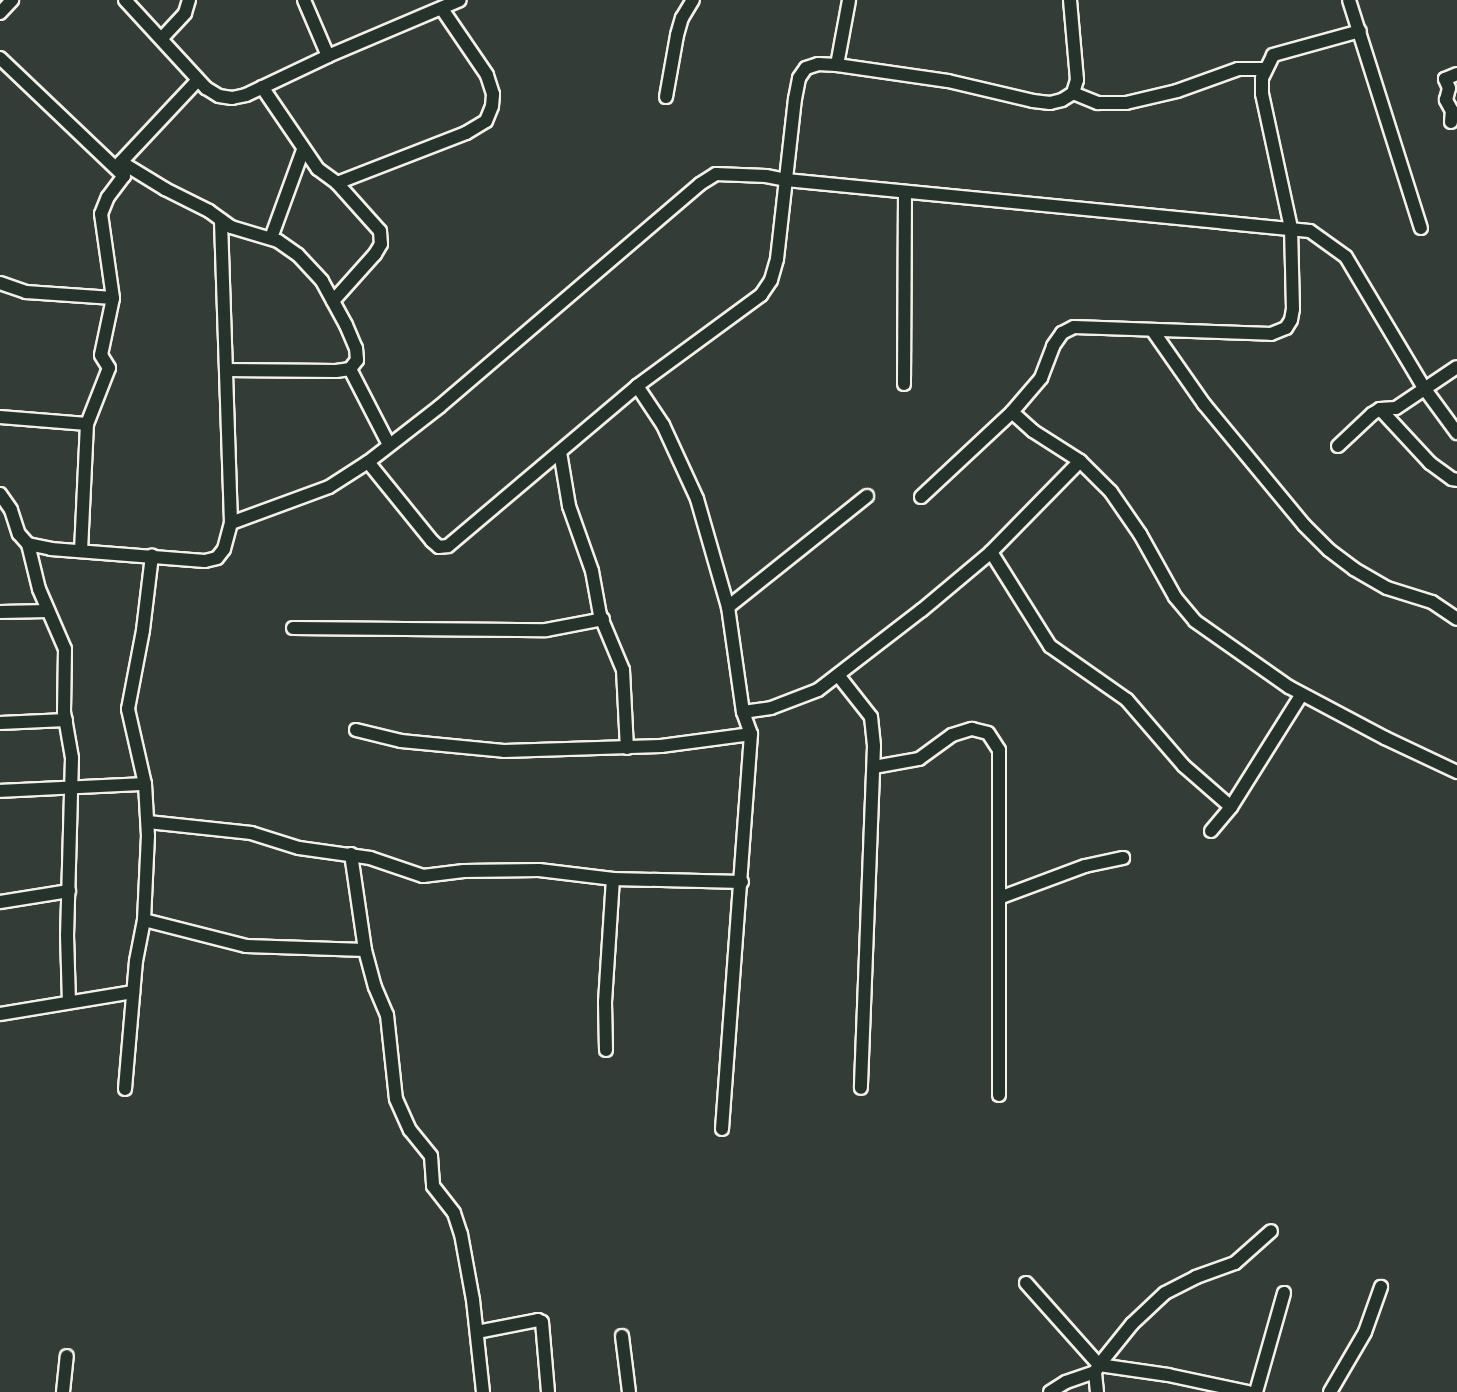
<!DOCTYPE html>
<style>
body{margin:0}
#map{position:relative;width:1457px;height:1392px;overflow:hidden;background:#343c38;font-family:Kalam,sans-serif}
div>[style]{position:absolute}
.roads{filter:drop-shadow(2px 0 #f4f1e8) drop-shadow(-2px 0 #f4f1e8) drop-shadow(0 2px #f4f1e8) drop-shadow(0 -2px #f4f1e8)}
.minor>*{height:12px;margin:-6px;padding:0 6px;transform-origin:6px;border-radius:6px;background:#26332d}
span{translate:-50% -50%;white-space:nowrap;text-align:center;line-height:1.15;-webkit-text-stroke:4.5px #26332d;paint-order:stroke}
</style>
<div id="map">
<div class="roads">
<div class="minor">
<i style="left:125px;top:0;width:120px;rotate:47.4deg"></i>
<i style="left:206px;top:88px;width:15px;rotate:32deg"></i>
<i style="left:219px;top:96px;width:13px;rotate:9deg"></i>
<i style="left:232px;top:98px;width:14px;rotate:-12deg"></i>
<i style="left:246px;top:95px;width:91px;rotate:-25.4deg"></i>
<i style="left:328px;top:56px;width:143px;rotate:-23deg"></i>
<i style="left:304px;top:0;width:61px;rotate:66.8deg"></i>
<i style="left:1349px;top:0;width:239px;rotate:72.5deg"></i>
<i style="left:0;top:13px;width:18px;rotate:-47deg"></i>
<i style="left:162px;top:38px;width:34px;rotate:-47deg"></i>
<i style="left:185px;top:13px;width:14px;rotate:-73deg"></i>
<i style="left:0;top:58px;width:171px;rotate:43.6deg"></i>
<i style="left:837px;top:65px;width:66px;rotate:-79.5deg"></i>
<i style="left:262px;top:87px;width:99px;rotate:55.7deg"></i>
<i style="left:318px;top:169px;width:24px;rotate:36deg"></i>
<i style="left:337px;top:183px;width:64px;rotate:48.1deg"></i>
<i style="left:380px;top:231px;width:13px;rotate:86deg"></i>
<i style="left:381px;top:244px;width:12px;rotate:121deg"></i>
<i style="left:375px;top:254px;width:63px;rotate:131.8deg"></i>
<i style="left:1073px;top:93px;width:27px;rotate:22deg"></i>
<i style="left:1098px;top:103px;width:28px"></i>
<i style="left:1126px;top:103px;width:52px;rotate:-13.2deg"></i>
<i style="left:1177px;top:91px;width:65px;rotate:-19.8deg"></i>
<i style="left:1238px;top:69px;width:28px"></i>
<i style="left:666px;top:97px;width:63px;rotate:-79.9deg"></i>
<i style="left:677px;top:35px;width:18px;rotate:-74deg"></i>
<i style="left:682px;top:18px;width:21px;rotate:-59deg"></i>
<i style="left:1451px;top:122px;width:11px;rotate:-85deg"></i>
<i style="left:1452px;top:111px;width:13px;rotate:-119deg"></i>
<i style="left:1446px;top:100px;width:12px;rotate:-76deg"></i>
<i style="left:1449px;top:88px;width:10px;rotate:-114deg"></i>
<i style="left:1445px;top:79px;width:13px;rotate:-23deg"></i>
<i style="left:121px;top:162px;width:52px;rotate:31.5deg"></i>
<i style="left:165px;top:189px;width:49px;rotate:26.6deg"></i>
<i style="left:209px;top:211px;width:27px;rotate:36deg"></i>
<i style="left:231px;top:227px;width:49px;rotate:16.6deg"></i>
<i style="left:278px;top:241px;width:24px;rotate:35deg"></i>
<i style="left:298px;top:255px;width:35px;rotate:47deg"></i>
<i style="left:322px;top:281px;width:50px;rotate:61.4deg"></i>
<i style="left:346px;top:325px;width:25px;rotate:67deg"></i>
<i style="left:356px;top:348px;width:12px;rotate:85deg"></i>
<i style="left:357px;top:360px;width:11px;rotate:128deg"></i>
<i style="left:350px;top:369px;width:14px;rotate:172deg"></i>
<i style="left:336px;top:371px;width:110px;rotate:-179.5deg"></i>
<i style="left:337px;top:183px;width:138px;rotate:-21.2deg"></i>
<i style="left:466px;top:133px;width:23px;rotate:-31deg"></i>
<i style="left:486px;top:121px;width:16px;rotate:-68deg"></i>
<i style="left:492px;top:106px;width:12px;rotate:-85deg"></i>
<i style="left:493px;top:94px;width:20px;rotate:-108deg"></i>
<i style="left:487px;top:75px;width:80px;rotate:-124.3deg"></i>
<i style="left:271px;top:238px;width:94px;rotate:-70deg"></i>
<i style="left:0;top:283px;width:28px;rotate:19deg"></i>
<i style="left:26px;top:292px;width:87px;rotate:3.9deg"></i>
<i style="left:1153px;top:331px;width:89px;rotate:55.1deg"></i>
<i style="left:1204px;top:404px;width:157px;rotate:50.4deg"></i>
<i style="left:1304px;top:525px;width:35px;rotate:45deg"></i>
<i style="left:1329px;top:550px;width:31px;rotate:37deg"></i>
<i style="left:1354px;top:569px;width:38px;rotate:30deg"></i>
<i style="left:1387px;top:588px;width:47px;rotate:17.3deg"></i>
<i style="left:1432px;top:602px;width:30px;rotate:34deg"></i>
<i style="left:350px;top:369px;width:85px;rotate:62.8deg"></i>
<i style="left:904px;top:384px;width:192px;rotate:-89.7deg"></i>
<i style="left:637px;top:386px;width:47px;rotate:56.3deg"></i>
<i style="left:663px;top:425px;width:81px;rotate:65.3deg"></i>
<i style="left:697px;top:499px;width:112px;rotate:74deg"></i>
<i style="left:728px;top:607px;width:106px;rotate:81.9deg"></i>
<i style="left:743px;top:712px;width:23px;rotate:70deg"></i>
<i style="left:751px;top:734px;width:396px;rotate:94.2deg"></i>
<i style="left:1380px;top:409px;width:74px;rotate:47.2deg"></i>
<i style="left:1430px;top:463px;width:27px;rotate:36deg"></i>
<i style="left:1452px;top:479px;width:5px;rotate:11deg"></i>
<i style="left:1012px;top:412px;width:28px;rotate:42deg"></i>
<i style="left:1033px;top:431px;width:56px;rotate:32.6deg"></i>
<i style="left:1080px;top:461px;width:44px;rotate:45deg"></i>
<i style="left:1111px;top:492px;width:51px;rotate:55.4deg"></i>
<i style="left:1140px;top:534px;width:72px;rotate:60.9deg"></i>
<i style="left:1175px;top:597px;width:31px;rotate:50deg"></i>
<i style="left:1195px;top:621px;width:115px;rotate:35.1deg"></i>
<i style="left:1289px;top:687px;width:109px;rotate:28deg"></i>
<i style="left:1385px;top:738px;width:80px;rotate:25.3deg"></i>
<i style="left:0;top:417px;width:87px;rotate:4.6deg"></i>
<i style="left:1338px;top:446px;width:47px;rotate:-43.3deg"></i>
<i style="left:1372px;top:414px;width:9px;rotate:-32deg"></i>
<i style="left:1380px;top:409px;width:16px;rotate:-4deg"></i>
<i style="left:1396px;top:408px;width:73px;rotate:-33.9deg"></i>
<i style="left:560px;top:452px;width:55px;rotate:80.5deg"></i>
<i style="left:569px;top:506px;width:69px;rotate:70.5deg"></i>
<i style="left:592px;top:571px;width:45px;rotate:79.7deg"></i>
<i style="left:600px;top:615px;width:60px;rotate:67.3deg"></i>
<i style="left:623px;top:670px;width:78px;rotate:87.1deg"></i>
<i style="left:368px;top:462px;width:102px;rotate:51deg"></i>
<i style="left:432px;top:541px;width:9px;rotate:41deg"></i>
<i style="left:439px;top:547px;width:9px;rotate:-6deg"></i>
<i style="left:448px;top:546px;width:248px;rotate:-40.2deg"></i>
<i style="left:637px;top:386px;width:154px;rotate:-36.3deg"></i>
<i style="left:761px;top:295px;width:18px;rotate:-56deg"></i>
<i style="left:771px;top:280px;width:22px;rotate:-74deg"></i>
<i style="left:777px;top:259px;width:161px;rotate:-83.6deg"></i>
<i style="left:795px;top:99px;width:21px;rotate:-79deg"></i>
<i style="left:799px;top:78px;width:12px;rotate:-55deg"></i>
<i style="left:806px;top:68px;width:13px;rotate:-18deg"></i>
<i style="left:818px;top:64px;width:19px;rotate:3deg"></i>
<i style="left:837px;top:65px;width:112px;rotate:8.2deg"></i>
<i style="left:948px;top:81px;width:87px;rotate:13.2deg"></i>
<i style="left:1033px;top:101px;width:17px;rotate:7deg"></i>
<i style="left:1050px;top:103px;width:12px;rotate:-14deg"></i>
<i style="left:1062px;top:100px;width:13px;rotate:-32deg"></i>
<i style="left:1073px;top:93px;width:14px;rotate:-73deg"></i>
<i style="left:1077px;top:80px;width:80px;rotate:-95deg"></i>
<i style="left:0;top:494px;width:19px;rotate:55deg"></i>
<i style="left:11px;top:510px;width:25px;rotate:72deg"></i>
<i style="left:19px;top:534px;width:13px;rotate:48deg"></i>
<i style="left:28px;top:544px;width:24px;rotate:12deg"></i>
<i style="left:51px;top:549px;width:154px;rotate:4.5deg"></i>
<i style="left:205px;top:561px;width:12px;rotate:-14deg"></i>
<i style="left:217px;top:558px;width:11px;rotate:-52deg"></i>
<i style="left:224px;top:549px;width:27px;rotate:-75deg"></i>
<i style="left:231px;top:523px;width:303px;rotate:-91.9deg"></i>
<i style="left:921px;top:497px;width:125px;rotate:-43deg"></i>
<i style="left:1012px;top:412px;width:45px;rotate:-49.5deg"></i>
<i style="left:1041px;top:378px;width:34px;rotate:-69deg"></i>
<i style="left:1053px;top:346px;width:16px;rotate:-55deg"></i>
<i style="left:1062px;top:333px;width:13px;rotate:-27deg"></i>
<i style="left:1074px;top:327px;width:197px;rotate:2deg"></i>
<i style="left:1271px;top:334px;width:16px;rotate:-22deg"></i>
<i style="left:1286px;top:328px;width:9px;rotate:-58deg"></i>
<i style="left:1291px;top:320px;width:11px;rotate:-80deg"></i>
<i style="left:1293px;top:309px;width:81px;rotate:-91.4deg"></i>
<i style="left:1291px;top:228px;width:137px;rotate:-102.2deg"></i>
<i style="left:1262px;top:94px;width:16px;rotate:-90deg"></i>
<i style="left:1262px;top:78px;width:25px;rotate:-64deg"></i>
<i style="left:1273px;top:55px;width:90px;rotate:-15.4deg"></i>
<i style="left:231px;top:523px;width:104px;rotate:-20.2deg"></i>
<i style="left:329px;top:487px;width:46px;rotate:-32.7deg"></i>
<i style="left:368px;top:462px;width:90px;rotate:-37.8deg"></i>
<i style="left:439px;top:407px;width:343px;rotate:-40.5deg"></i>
<i style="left:700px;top:184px;width:19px;rotate:-32deg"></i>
<i style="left:716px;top:174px;width:50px;rotate:2.3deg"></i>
<i style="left:766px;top:176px;width:20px;rotate:11deg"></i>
<i style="left:786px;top:180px;width:526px;rotate:5.56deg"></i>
<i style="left:1310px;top:231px;width:44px;rotate:35.8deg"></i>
<i style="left:1346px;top:257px;width:152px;rotate:59.2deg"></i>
<i style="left:1424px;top:388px;width:56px;rotate:53.7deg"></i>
<i style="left:28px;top:544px;width:46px;rotate:76.3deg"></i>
<i style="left:39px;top:589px;width:65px;rotate:66.6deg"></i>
<i style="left:65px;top:649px;width:63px;rotate:90.9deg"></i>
<i style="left:64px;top:712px;width:47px;rotate:80.1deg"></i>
<i style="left:72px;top:758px;width:177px;rotate:91.6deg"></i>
<i style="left:67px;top:935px;width:66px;rotate:88.3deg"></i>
<i style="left:81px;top:551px;width:127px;rotate:-87.3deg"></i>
<i style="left:87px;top:424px;width:60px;rotate:-68.6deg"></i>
<i style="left:109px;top:368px;width:15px;rotate:-122deg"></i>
<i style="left:101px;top:355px;width:58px;rotate:-78.1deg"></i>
<i style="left:113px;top:298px;width:85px;rotate:-98.1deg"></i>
<i style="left:101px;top:214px;width:18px;rotate:-68deg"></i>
<i style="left:108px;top:197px;width:26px;rotate:-53deg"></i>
<i style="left:124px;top:176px;width:14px;rotate:-102deg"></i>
<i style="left:121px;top:162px;width:112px;rotate:-46.8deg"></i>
<i style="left:991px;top:552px;width:111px;rotate:57.9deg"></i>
<i style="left:1050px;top:646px;width:94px;rotate:35deg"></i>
<i style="left:1127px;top:700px;width:87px;rotate:49.2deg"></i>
<i style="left:1184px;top:766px;width:62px;rotate:41.1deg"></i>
<i style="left:728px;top:607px;width:178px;rotate:-38.6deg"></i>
<i style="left:0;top:612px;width:48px;rotate:-1.2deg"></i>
<i style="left:293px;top:628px;width:253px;rotate:0.5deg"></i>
<i style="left:546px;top:630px;width:58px;rotate:-10.9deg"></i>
<i style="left:838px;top:675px;width:53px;rotate:51.8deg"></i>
<i style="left:871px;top:717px;width:29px;rotate:84deg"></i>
<i style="left:874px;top:746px;width:342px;rotate:92.2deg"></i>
<i style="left:743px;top:712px;width:28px;rotate:-8deg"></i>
<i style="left:771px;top:708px;width:50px;rotate:-21deg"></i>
<i style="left:818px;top:690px;width:131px;rotate:-37.6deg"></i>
<i style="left:922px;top:610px;width:90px;rotate:-40deg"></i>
<i style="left:991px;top:552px;width:127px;rotate:-45.6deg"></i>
<i style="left:0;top:723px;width:66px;rotate:-2.6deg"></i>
<i style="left:356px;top:730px;width:46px;rotate:13.7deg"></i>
<i style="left:401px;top:741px;width:103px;rotate:5.5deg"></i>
<i style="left:504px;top:751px;width:157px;rotate:-1.8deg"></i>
<i style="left:661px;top:746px;width:91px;rotate:-7.6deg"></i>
<i style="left:874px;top:767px;width:46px;rotate:-10.1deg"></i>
<i style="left:919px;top:759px;width:41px;rotate:-36deg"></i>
<i style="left:952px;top:735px;width:21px;rotate:-17deg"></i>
<i style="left:972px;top:729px;width:16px;rotate:14deg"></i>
<i style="left:988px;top:733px;width:20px;rotate:57deg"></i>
<i style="left:999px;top:750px;width:345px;rotate:90deg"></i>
<i style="left:0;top:791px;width:145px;rotate:-2.8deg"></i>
<i style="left:148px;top:822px;width:104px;rotate:6.1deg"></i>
<i style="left:251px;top:833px;width:50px;rotate:17.4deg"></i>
<i style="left:299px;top:848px;width:72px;rotate:8deg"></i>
<i style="left:370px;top:858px;width:56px;rotate:18.8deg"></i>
<i style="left:423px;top:876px;width:41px;rotate:-7deg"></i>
<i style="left:464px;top:871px;width:75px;rotate:-0.8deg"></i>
<i style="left:539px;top:870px;width:75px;rotate:6.9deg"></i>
<i style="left:613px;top:879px;width:129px;rotate:1.3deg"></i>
<i style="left:1211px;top:831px;width:31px;rotate:-50deg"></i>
<i style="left:1231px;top:807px;width:133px;rotate:-57.9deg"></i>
<i style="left:351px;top:854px;width:97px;rotate:81.7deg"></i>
<i style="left:365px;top:950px;width:38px;rotate:75deg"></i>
<i style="left:375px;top:987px;width:30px;rotate:67deg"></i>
<i style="left:387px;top:1015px;width:84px;rotate:83.9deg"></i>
<i style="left:396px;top:1099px;width:34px;rotate:66deg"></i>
<i style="left:410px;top:1130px;width:33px;rotate:51deg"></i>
<i style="left:431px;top:1156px;width:30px;rotate:86deg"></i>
<i style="left:433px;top:1186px;width:34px;rotate:52deg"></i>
<i style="left:454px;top:1213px;width:22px;rotate:72deg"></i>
<i style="left:461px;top:1234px;width:67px;rotate:79.7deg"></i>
<i style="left:473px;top:1300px;width:93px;rotate:83.8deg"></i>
<i style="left:999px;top:898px;width:92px;rotate:-20.4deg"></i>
<i style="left:1085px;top:866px;width:39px;rotate:-12deg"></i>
<i style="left:0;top:902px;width:70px;rotate:-9.1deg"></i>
<i style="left:144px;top:920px;width:105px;rotate:14.3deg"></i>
<i style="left:246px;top:946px;width:119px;rotate:1.9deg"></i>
<i style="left:0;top:1014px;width:135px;rotate:-9.4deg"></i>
<i style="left:606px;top:1050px;width:48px;rotate:-91.2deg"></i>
<i style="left:605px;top:1002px;width:123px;rotate:-86.3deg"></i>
<i style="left:125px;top:1089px;width:128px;rotate:-85.1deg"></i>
<i style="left:136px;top:961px;width:42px;rotate:-79deg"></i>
<i style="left:144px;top:920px;width:84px;rotate:-87.3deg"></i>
<i style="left:148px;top:836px;width:52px;rotate:-93.3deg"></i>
<i style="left:145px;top:784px;width:77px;rotate:-102.8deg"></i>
<i style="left:128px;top:709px;width:80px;rotate:-79.2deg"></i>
<i style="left:143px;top:630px;width:75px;rotate:-83.1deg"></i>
<i style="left:1026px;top:1283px;width:110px;rotate:48.3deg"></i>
<i style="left:1099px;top:1365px;width:70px;rotate:8.2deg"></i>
<i style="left:1168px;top:1375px;width:82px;rotate:12deg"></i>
<i style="left:477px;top:1332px;width:62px;rotate:-11.1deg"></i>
<i style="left:538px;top:1320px;width:4px;rotate:27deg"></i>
<i style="left:542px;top:1322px;width:70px;rotate:85.1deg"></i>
<i style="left:622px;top:1336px;width:56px;rotate:82.9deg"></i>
<i style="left:63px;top:1392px;width:36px;rotate:-84deg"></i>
<i style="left:1050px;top:1392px;width:19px;rotate:-32deg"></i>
<i style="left:1066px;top:1382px;width:31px;rotate:-19deg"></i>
<i style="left:1097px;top:1392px;width:20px;rotate:-96deg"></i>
<i style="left:1095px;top:1372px;width:8px;rotate:-60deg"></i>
<i style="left:1099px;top:1365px;width:53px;rotate:-51.2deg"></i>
<i style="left:1132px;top:1324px;width:45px;rotate:-43.2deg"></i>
<i style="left:1165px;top:1293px;width:35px;rotate:-27deg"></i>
<i style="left:1196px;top:1277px;width:41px;rotate:-19.7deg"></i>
<i style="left:1235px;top:1263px;width:48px;rotate:-41.6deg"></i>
<i style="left:1256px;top:1392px;width:103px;rotate:-74.2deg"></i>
<i style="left:1330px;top:1392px;width:69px;rotate:-59.7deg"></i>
<i style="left:1365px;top:1332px;width:48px;rotate:-70.4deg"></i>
</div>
</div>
</div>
